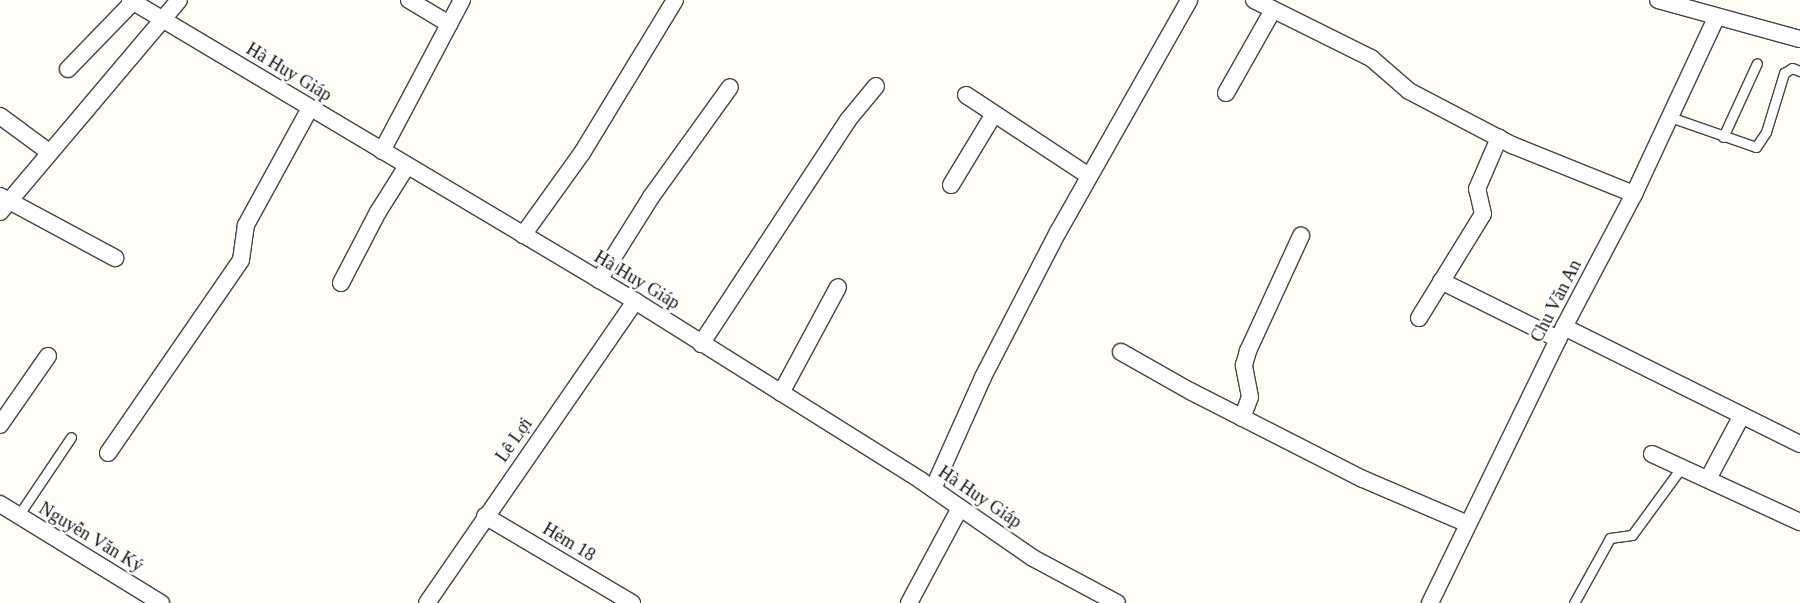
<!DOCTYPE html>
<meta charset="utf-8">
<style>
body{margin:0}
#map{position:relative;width:1800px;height:603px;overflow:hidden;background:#fffdf5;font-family:"Times New Roman",serif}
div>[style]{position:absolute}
.roads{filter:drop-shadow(1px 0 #444) drop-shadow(-1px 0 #444) drop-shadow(0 1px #444) drop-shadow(0 -1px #444)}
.lane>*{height:9px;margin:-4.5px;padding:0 4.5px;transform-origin:4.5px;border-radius:4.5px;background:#fff}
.street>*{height:16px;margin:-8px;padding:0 8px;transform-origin:8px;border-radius:8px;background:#fff}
span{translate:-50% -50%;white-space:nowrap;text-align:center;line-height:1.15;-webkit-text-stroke:5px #fff;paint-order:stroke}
.street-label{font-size:18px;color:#111}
</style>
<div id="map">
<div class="roads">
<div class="lane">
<i style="left:1670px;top:117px;width:91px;rotate:19.2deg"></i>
<i style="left:1756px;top:147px;width:18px;rotate:-56deg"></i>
<i style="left:1766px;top:132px;width:62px;rotate:-73deg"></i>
<i style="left:1784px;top:73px;width:9px;rotate:-32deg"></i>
<i style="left:1792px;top:68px;width:9px;rotate:21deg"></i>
<i style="left:1723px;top:137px;width:81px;rotate:-65.3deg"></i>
<i style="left:18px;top:516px;width:95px;rotate:-56.1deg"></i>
<i style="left:1574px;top:603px;width:74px;rotate:-61deg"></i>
<i style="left:1610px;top:538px;width:22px;rotate:-8deg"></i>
<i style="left:1632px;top:535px;width:83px;rotate:-53.8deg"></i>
</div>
<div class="street">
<i style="left:130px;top:0;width:588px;rotate:30.8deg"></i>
<i style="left:635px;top:301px;width:337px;rotate:32.1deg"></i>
<i style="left:920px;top:480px;width:137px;rotate:34.6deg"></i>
<i style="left:1033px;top:558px;width:95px;rotate:28.2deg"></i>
<i style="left:409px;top:0;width:47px;rotate:31deg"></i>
<i style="left:1254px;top:0;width:131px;rotate:26.4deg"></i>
<i style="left:1371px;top:58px;width:50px;rotate:41deg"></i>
<i style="left:1409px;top:91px;width:116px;rotate:27.7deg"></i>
<i style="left:1512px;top:145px;width:131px;rotate:21.9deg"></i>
<i style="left:1658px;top:0;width:147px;rotate:15.4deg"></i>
<i style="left:68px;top:69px;width:93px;rotate:-45.9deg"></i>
<i style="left:1226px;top:93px;width:95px;rotate:-60.5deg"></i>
<i style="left:966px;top:95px;width:147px;rotate:33.4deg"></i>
<i style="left:0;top:116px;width:61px;rotate:36.3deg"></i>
<i style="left:382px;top:151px;width:171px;rotate:-62.1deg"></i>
<i style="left:951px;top:185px;width:83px;rotate:-58.8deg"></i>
<i style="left:0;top:196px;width:131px;rotate:28.3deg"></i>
<i style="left:0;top:212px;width:277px;rotate:-49.8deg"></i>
<i style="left:523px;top:235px;width:101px;rotate:-54.3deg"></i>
<i style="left:582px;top:153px;width:179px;rotate:-58.7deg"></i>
<i style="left:599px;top:280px;width:98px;rotate:-57.9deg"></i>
<i style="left:651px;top:197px;width:135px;rotate:-54.3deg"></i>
<i style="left:1441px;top:281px;width:131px;rotate:26.4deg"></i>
<i style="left:341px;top:283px;width:80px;rotate:-62.5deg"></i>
<i style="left:378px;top:212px;width:54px;rotate:-57.8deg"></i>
<i style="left:1419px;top:318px;width:122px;rotate:-58.4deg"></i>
<i style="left:1483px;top:214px;width:26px;rotate:-103deg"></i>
<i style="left:1477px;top:189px;width:56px;rotate:-66.7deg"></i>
<i style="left:1564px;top:327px;width:263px;rotate:26.4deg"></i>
<i style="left:701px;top:344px;width:268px;rotate:-56.7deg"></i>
<i style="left:848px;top:120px;width:44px;rotate:-50.5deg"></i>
<i style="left:1121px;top:352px;width:79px;rotate:29.5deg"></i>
<i style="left:1190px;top:391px;width:194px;rotate:27deg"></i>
<i style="left:1363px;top:479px;width:114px;rotate:23.2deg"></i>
<i style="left:781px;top:393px;width:120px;rotate:-61.7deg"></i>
<i style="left:1242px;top:418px;width:22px;rotate:-69deg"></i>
<i style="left:1250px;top:397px;width:33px;rotate:-101deg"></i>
<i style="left:1244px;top:365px;width:15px;rotate:-74deg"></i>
<i style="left:1248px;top:351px;width:127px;rotate:-65.3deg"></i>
<i style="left:0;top:425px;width:84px;rotate:-55.2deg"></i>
<i style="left:108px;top:453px;width:234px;rotate:-55.4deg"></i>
<i style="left:241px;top:260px;width:35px;rotate:-82deg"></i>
<i style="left:246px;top:225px;width:133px;rotate:-61.3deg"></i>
<i style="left:1652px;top:454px;width:163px;rotate:24.7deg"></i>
<i style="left:1708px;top:479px;width:72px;rotate:-62deg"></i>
<i style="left:933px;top:489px;width:123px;rotate:-65.9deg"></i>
<i style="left:983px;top:377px;width:163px;rotate:-62.7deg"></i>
<i style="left:1058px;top:232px;width:266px;rotate:-60.5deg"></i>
<i style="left:0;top:504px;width:189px;rotate:31.6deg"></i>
<i style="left:485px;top:516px;width:171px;rotate:30.6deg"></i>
<i style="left:427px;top:603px;width:367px;rotate:-55.4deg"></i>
<i style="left:909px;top:603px;width:108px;rotate:-61.8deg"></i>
<i style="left:1430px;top:603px;width:307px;rotate:-64.1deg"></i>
<i style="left:1564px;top:327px;width:150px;rotate:-62.2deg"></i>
<i style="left:1634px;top:194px;width:194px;rotate:-65deg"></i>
</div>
</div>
<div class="street-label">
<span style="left:289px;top:72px;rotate:31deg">Hà Huy Giáp</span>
<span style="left:637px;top:280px;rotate:31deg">Hà Huy Giáp</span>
<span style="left:1556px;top:301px;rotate:-63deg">Chu Văn An</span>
<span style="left:514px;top:440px;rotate:-55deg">Lê Lợi</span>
<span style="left:980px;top:497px;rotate:34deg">Hà Huy Giáp</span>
<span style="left:91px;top:537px;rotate:31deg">Nguyễn Văn Ký</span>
<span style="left:569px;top:542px;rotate:31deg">Hẻm 18</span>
</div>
</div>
